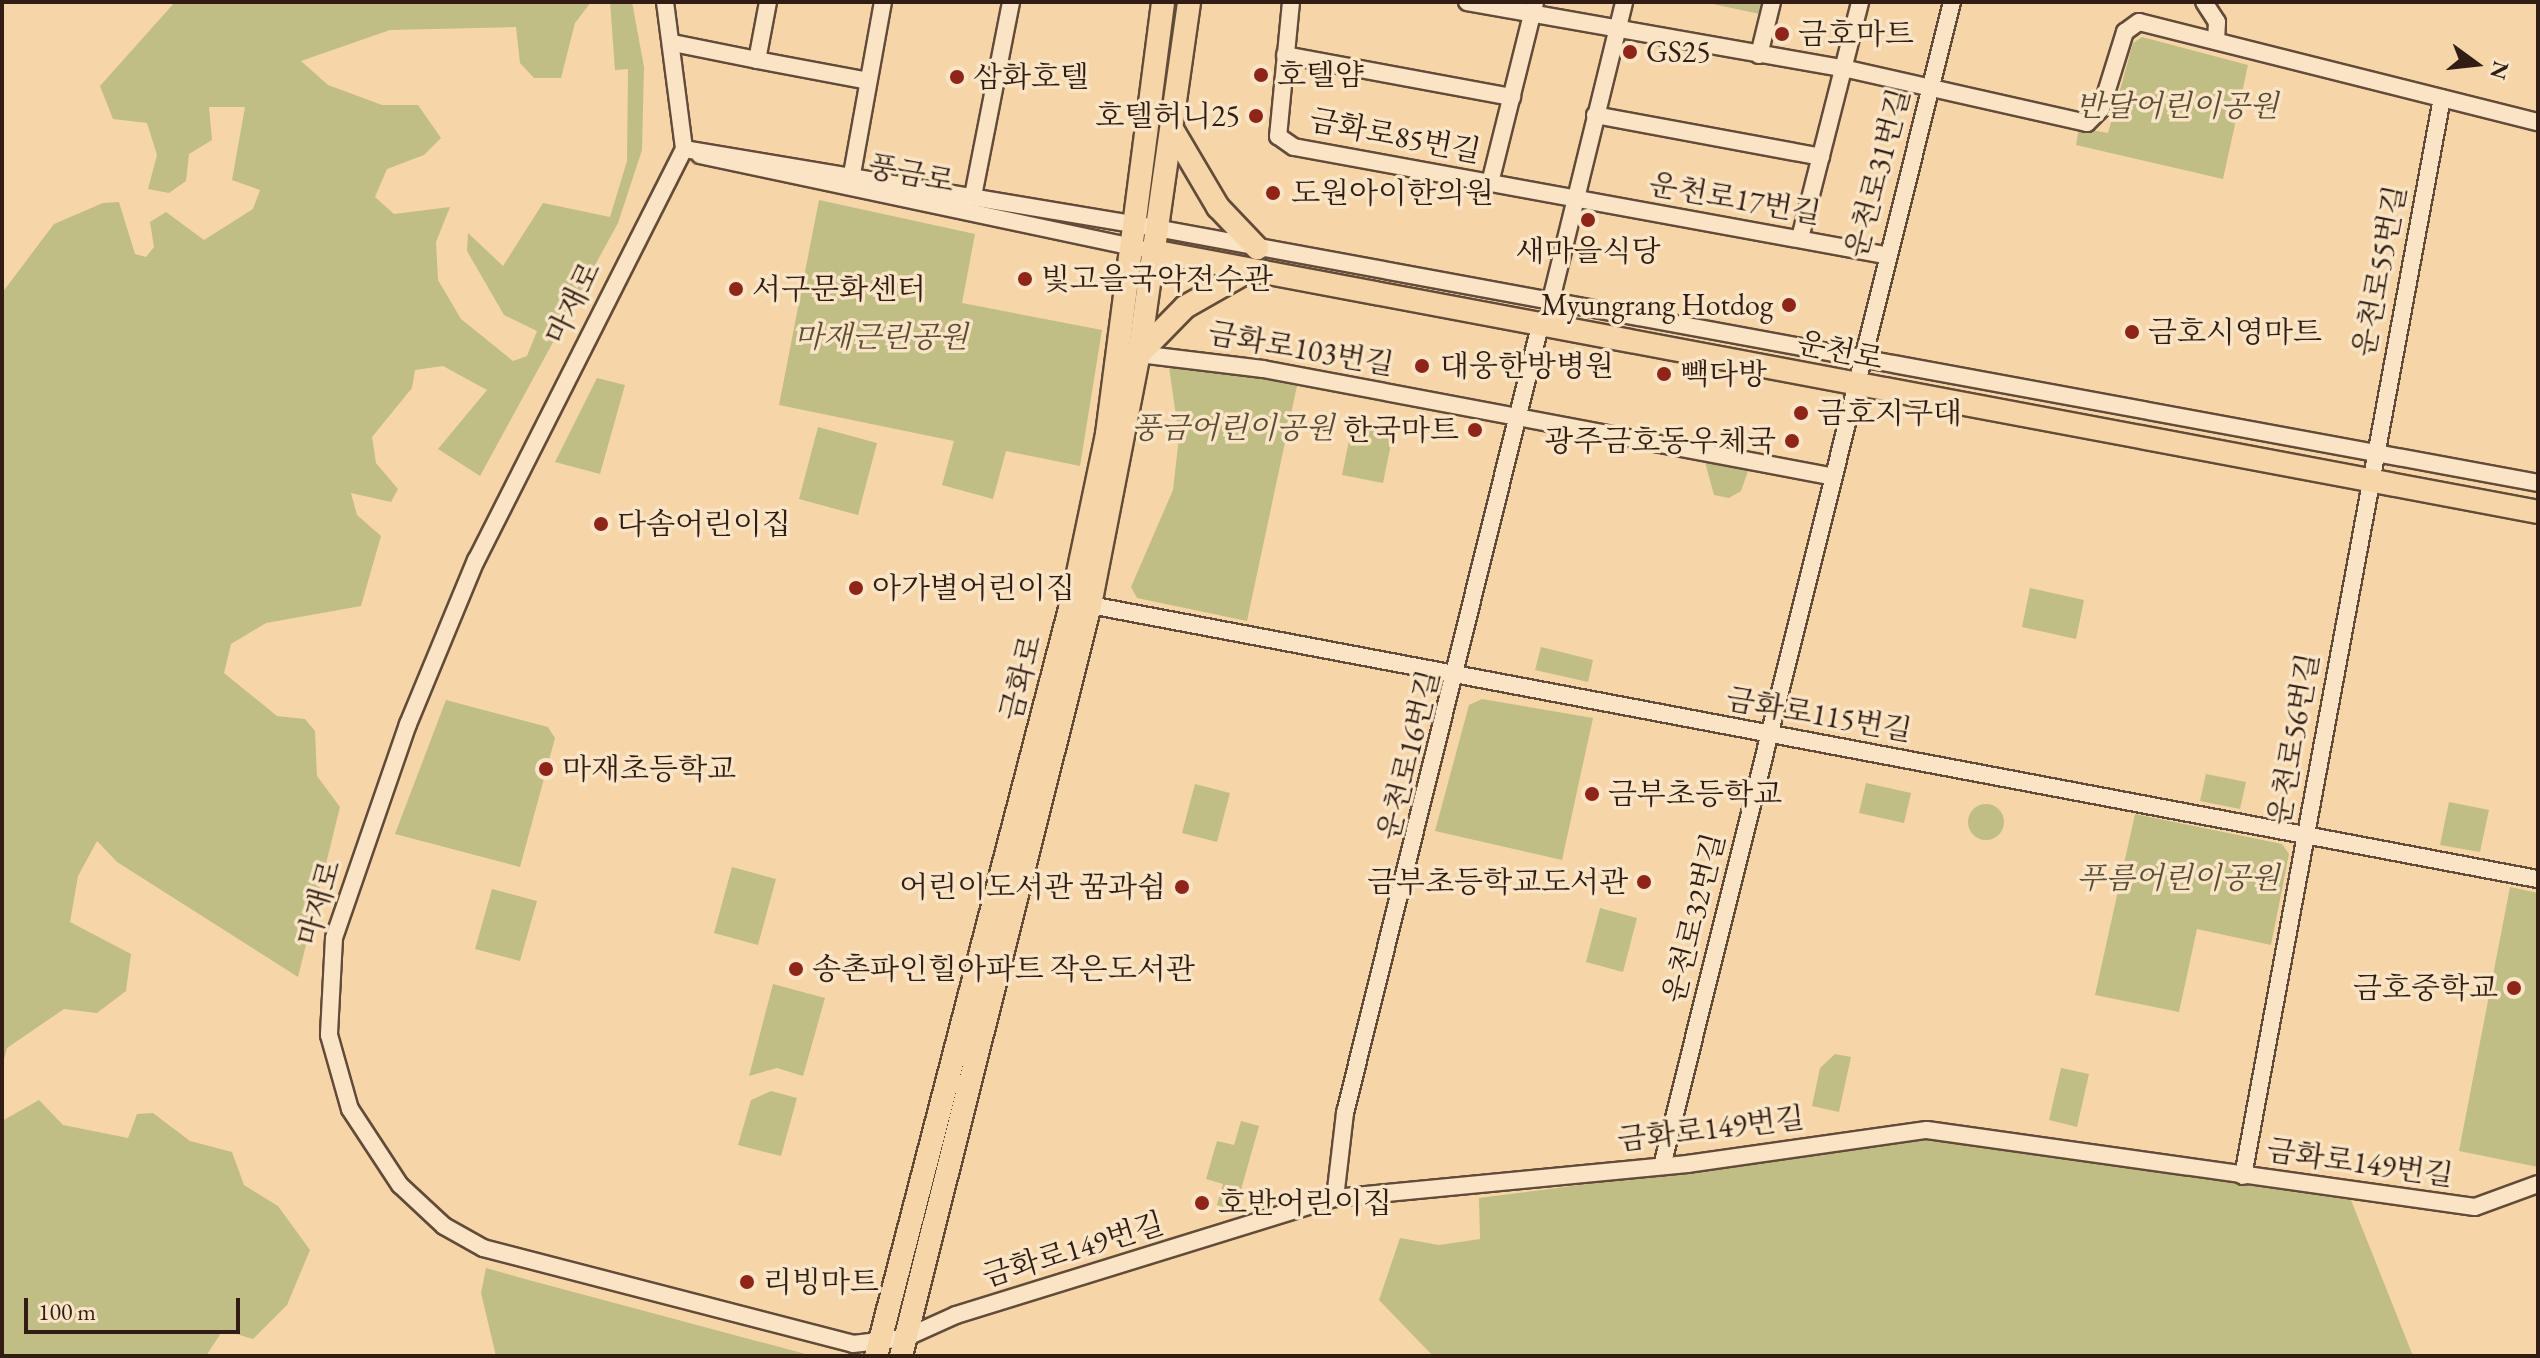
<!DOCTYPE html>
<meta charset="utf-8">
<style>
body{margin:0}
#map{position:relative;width:2540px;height:1358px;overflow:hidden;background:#f6d6a8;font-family:"EB Garamond","Noto Serif KR",serif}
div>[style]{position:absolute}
.green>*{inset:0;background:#c0bd85}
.round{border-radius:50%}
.roads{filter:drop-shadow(2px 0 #634b39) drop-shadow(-2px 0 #634b39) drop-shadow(0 2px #634b39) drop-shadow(0 -2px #634b39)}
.minor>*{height:16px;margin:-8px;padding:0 8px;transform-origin:8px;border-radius:8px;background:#f9e4c6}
.major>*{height:22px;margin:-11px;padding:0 11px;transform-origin:11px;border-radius:11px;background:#f6d6a8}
.dots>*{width:22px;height:22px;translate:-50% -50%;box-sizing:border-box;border:4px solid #f9e4c6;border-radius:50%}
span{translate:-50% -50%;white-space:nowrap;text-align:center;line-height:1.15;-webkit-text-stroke:7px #f9e4c6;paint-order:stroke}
.poi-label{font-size:30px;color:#321d14}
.left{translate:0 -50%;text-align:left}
.right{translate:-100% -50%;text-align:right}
.park-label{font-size:30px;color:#5d4d36;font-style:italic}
.street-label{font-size:30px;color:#321d14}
.frame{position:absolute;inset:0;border:4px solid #321d14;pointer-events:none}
.north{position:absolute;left:2436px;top:24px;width:80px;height:80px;-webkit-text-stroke:6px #f9e4c6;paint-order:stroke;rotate:105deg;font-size:22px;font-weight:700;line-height:32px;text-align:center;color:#321d14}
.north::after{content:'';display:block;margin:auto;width:28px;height:36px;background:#321d14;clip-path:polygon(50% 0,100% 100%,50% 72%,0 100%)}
.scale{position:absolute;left:24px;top:1298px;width:216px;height:36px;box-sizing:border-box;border:4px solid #321d14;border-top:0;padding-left:10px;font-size:24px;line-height:28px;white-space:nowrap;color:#321d14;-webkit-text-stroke:6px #f9e4c6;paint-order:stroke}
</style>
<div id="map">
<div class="green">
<i style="clip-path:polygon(175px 2px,591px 2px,575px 23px,561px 78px,534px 78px,520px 63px,516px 27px,390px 30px,301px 61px,328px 85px,382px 105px,418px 105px,441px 138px,424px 155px,387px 169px,375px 197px,394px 214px,450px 207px,436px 242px,438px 280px,461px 319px,513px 361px,527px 356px,537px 331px,504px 315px,467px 251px,468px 233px,503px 266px,543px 203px,610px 217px,627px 161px,628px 69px,615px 70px,610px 2px,632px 2px,644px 67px,642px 150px,618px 223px,480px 476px,438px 449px,487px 390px,443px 366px,415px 370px,412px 388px,372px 437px,376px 463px,398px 489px,391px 502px,351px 493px,357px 515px,381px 536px,361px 606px,266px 623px,231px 644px,224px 673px,277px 716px,305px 719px,315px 731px,317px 776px,340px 807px,298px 977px,117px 862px,97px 841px,78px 876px,70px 922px,131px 954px,126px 991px,97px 1013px,64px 1009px,7px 1048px,2px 1067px,2px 293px,54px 224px,103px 203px,119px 202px,135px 254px,146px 257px,154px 247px,150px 222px,166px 212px,204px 240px,253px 209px,260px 190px,232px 180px,245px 107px,209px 107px,212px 140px,189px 154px,186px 181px,169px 193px,148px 189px,157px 155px,147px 123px,113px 119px,100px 86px)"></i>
<i style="clip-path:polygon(1703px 2px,1763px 2px,1760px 14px)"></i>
<i style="clip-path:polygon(2142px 37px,2248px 65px,2223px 179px,2076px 145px,2079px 128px,2108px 133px,2133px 43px)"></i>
<i style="clip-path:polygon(819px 200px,975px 234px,962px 303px,1102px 330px,1080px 466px,1006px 451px,993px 499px,942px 485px,954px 441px,779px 405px)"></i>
<i style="clip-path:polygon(1175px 361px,1297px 386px,1247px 621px,1137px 598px,1131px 587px,1173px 490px,1179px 437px,1169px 367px)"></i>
<i style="clip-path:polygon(597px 378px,625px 385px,600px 474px,555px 462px)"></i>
<i style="clip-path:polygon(1352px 426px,1393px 434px,1383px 483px,1342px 475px)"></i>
<i style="clip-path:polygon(818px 427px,877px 443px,858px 515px,799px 499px)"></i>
<i style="clip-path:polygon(1705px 462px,1748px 471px,1741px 491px,1729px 498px,1714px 495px)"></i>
<i style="clip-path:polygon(2030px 588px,2084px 600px,2076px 639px,2022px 627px)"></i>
<i style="clip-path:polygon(1541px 647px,1593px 660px,1588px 682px,1535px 670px)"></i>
<i style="clip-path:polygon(1482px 699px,1593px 718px,1562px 860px,1435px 831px,1469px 705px)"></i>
<i style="clip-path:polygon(446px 700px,548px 727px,555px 738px,520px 867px,395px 834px)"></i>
<i style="clip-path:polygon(2206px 774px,2246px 782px,2240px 809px,2200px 801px)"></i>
<i style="clip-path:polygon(1866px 783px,1911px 793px,1904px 823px,1859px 813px)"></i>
<i style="clip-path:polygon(1195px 784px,1230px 793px,1217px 842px,1182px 833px)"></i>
<i style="clip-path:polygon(2449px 802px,2489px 810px,2480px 852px,2440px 845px)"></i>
<i class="round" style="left:1968px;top:804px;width:36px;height:36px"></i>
<i style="clip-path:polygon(2135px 814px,2282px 844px,2289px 854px,2271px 945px,2197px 929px,2179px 1012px,2095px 995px)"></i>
<i style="clip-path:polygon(732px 867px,776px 879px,758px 945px,714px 933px)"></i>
<i style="clip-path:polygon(2510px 887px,2538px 893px,2538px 1167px,2459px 1151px)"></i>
<i style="clip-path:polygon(492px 889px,537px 901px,520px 961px,475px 949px)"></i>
<i style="clip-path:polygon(1600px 908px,1637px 918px,1623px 972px,1586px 962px)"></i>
<i style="clip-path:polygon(773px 984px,825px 998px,803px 1076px,777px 1068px,749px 1076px)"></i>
<i style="clip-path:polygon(1835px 1054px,1851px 1057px,1839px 1112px,1812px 1106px,1820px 1068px)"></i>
<i style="clip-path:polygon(2061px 1068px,2089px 1074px,2077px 1127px,2049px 1120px)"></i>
<i style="clip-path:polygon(771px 1091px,797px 1098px,781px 1156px,738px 1145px,751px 1100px)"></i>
<i style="clip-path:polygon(39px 1100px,63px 1125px,128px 1138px,137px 1114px,153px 1113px,190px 1141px,232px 1152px,244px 1185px,278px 1206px,310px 1250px,287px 1305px,253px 1339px,223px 1330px,206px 1356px,2px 1356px,2px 1121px)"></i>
<i style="clip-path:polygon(1241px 1121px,1259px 1126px,1235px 1211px,1217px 1205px,1223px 1184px,1206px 1179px,1217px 1141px,1234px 1145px)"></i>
<i style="clip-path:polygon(1927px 1140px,2351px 1200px,2413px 1356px,1433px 1356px,1379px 1300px,1400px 1238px,1439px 1245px,1480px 1239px,1479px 1198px)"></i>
<i style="clip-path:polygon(486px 1268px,525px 1279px,813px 1356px,496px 1356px,481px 1293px)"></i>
</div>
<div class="roads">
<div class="minor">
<i style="left:665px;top:2px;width:148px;rotate:82.6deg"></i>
<i style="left:768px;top:2px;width:59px;rotate:100.7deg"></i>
<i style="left:757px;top:60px;width:113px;rotate:10.7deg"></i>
<i style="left:1291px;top:2px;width:135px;rotate:95.5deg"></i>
<i style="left:1278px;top:136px;width:19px;rotate:35deg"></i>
<i style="left:1294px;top:147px;width:601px;rotate:10.36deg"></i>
<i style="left:1467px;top:2px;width:382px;rotate:10deg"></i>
<i style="left:1843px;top:68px;width:250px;rotate:12.7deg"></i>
<i style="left:2087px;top:123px;width:20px;rotate:-45deg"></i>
<i style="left:2101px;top:109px;width:81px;rotate:-72.7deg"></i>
<i style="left:2125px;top:32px;width:17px;rotate:-36deg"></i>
<i style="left:2139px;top:22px;width:411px;rotate:14.1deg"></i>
<i style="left:2204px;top:2px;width:24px;rotate:57deg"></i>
<i style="left:2217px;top:22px;width:19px;rotate:93deg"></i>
<i style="left:673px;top:43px;width:86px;rotate:11.4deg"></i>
<i style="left:1285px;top:55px;width:231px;rotate:10.5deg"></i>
<i style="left:1759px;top:55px;width:55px;rotate:-76.2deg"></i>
<i style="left:1595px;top:115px;width:230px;rotate:10.5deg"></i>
<i style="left:684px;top:149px;width:461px;rotate:116.8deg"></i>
<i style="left:476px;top:560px;width:178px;rotate:112.5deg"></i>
<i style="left:408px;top:724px;width:226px;rotate:109.1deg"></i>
<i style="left:334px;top:938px;width:97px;rotate:93deg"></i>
<i style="left:329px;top:1035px;width:77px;rotate:74.2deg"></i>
<i style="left:350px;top:1109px;width:91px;rotate:56.7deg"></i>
<i style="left:400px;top:1185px;width:60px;rotate:43deg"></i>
<i style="left:444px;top:1226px;width:45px;rotate:29.4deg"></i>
<i style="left:483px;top:1248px;width:382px;rotate:14.5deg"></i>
<i style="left:853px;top:1344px;width:52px;rotate:-6.6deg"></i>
<i style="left:905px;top:1338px;width:56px;rotate:-24.3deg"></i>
<i style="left:956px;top:1315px;width:397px;rotate:-17.2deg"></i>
<i style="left:1335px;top:1198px;width:354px;rotate:-5.5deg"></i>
<i style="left:1687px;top:1164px;width:242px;rotate:-8.1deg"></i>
<i style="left:1927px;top:1130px;width:553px;rotate:8deg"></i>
<i style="left:2475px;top:1207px;width:67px;rotate:-20.1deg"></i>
<i style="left:684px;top:149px;width:479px;rotate:9.5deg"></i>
<i style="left:1156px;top:228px;width:1405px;rotate:10.45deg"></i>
<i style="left:700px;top:155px;width:449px;rotate:12deg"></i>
<i style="left:852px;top:174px;width:175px;rotate:-79.8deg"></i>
<i style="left:1490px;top:183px;width:187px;rotate:-76deg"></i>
<i style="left:973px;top:196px;width:198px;rotate:-78.9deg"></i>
<i style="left:1800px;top:238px;width:244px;rotate:-75.7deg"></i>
<i style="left:1551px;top:300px;width:307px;rotate:-76.2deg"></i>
<i style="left:1139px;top:354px;width:125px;rotate:6.9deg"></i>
<i style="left:1263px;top:369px;width:577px;rotate:10.69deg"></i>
<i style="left:1090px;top:605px;width:1474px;rotate:10.72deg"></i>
<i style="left:1662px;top:1166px;width:1200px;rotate:-76.01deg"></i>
<i style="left:2243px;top:1176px;width:1096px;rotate:-79.54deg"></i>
<i style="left:1335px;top:1198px;width:86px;rotate:-83.3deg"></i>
<i style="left:1345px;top:1113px;width:811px;rotate:-76.08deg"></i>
</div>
<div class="major">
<i style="left:1172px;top:129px;width:91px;rotate:59.5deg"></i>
<i style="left:1218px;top:207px;width:57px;rotate:46.4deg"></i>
<i style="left:1152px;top:251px;width:1410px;rotate:10.66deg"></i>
<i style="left:1139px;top:354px;width:66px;rotate:-45.6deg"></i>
<i style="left:1185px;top:307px;width:73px;rotate:-29.7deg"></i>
<i style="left:876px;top:1356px;width:784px;rotate:-75.45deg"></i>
<i style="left:1073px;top:597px;width:167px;rotate:-78.2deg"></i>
<i style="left:1107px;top:434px;width:436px;rotate:-82.6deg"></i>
<i style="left:901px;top:1356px;width:774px;rotate:-75.87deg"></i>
<i style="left:1090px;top:605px;width:256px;rotate:-79deg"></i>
<i style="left:1139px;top:354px;width:356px;rotate:-81.9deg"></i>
</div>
</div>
<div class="dots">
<i style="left:1782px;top:34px;background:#8f2418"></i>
<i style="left:1630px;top:52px;background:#8f2418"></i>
<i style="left:1261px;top:75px;background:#8f2418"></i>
<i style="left:957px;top:77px;background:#8f2418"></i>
<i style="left:1256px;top:116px;background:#8f2418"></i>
<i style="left:1273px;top:193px;background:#8f2418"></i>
<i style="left:1588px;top:220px;background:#8f2418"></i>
<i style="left:1025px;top:279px;background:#8f2418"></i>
<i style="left:736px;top:289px;background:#8f2418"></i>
<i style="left:1789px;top:305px;background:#8f2418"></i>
<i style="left:2132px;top:332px;background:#8f2418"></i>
<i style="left:1422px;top:366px;background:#8f2418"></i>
<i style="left:1664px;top:374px;background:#8f2418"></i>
<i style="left:1801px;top:413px;background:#8f2418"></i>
<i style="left:1475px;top:430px;background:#8f2418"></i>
<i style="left:1792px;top:441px;background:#8f2418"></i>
<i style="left:601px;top:524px;background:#8f2418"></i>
<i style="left:856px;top:588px;background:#8f2418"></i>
<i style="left:546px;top:769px;background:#8f2418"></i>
<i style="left:1592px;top:794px;background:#8f2418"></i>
<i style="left:1644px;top:882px;background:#8f2418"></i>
<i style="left:1182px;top:887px;background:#8f2418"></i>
<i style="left:796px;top:969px;background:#8f2418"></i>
<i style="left:2514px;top:988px;background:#8f2418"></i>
<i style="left:1202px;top:1203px;background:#8f2418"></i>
<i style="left:747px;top:1282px;background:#8f2418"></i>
</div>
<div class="poi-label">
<span class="left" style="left:1798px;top:34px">금호마트</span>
<span class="left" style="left:1646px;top:52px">GS25</span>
<span class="left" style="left:1277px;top:75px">호텔얌</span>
<span class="left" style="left:973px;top:77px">삼화호텔</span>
<span class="right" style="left:1240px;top:116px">호텔허니25</span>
<span class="left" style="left:1291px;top:193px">도원아이한의원</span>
<span style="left:1588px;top:251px">새마을식당</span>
<span class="left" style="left:1041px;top:279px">빛고을국악전수관</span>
<span class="left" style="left:752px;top:289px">서구문화센터</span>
<span class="right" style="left:1773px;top:305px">Myungrang Hotdog</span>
<span class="left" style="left:2148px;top:332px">금호시영마트</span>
<span class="left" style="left:1440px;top:366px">대웅한방병원</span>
<span class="left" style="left:1680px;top:374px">빽다방</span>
<span class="left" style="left:1817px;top:413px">금호지구대</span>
<span class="right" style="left:1459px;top:430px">한국마트</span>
<span class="right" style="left:1776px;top:441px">광주금호동우체국</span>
<span class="left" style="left:617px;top:524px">다솜어린이집</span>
<span class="left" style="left:872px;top:588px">아가별어린이집</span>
<span class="left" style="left:562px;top:769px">마재초등학교</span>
<span class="left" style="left:1608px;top:794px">금부초등학교</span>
<span class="right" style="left:1628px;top:882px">금부초등학교도서관</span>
<span class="right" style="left:1166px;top:887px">어린이도서관 꿈과쉼</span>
<span class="left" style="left:812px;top:969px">송촌파인힐아파트 작은도서관</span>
<span class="right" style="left:2498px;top:988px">금호중학교</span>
<span class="left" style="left:1218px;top:1203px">호반어린이집</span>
<span class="left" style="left:763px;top:1282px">리빙마트</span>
</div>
<div class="park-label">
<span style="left:2177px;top:106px">반달어린이공원</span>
<span style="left:881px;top:337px">마재근린공원</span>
<span style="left:1233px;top:428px">풍금어린이공원</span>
<span style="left:2178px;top:878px">푸름어린이공원</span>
</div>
<div class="street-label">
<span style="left:1395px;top:136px;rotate:11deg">금화로85번길</span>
<span style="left:1878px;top:173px;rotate:-75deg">운천로31번길</span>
<span style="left:911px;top:174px;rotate:11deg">풍금로</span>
<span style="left:1735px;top:199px;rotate:10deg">운천로17번길</span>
<span style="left:2380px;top:271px;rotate:-79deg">운천로55번길</span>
<span style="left:573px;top:303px;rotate:-64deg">마재로</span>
<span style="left:1301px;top:349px;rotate:10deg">금화로103번길</span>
<span style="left:1840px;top:351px;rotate:12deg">운천로</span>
<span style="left:1021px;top:678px;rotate:-76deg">금화로</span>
<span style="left:1819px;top:715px;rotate:10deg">금화로115번길</span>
<span style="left:2294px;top:739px;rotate:-80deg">운천로56번길</span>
<span style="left:1409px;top:755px;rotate:-76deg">운천로16번길</span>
<span style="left:319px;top:903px;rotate:-74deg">마재로</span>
<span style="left:1694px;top:918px;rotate:-76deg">운천로32번길</span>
<span style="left:1711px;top:1129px;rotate:-7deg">금화로149번길</span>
<span style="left:2360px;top:1163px;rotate:8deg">금화로149번길</span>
<span style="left:1073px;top:1250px;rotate:-17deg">금화로149번길</span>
</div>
<div class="frame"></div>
<div class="north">N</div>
<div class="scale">100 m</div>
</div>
